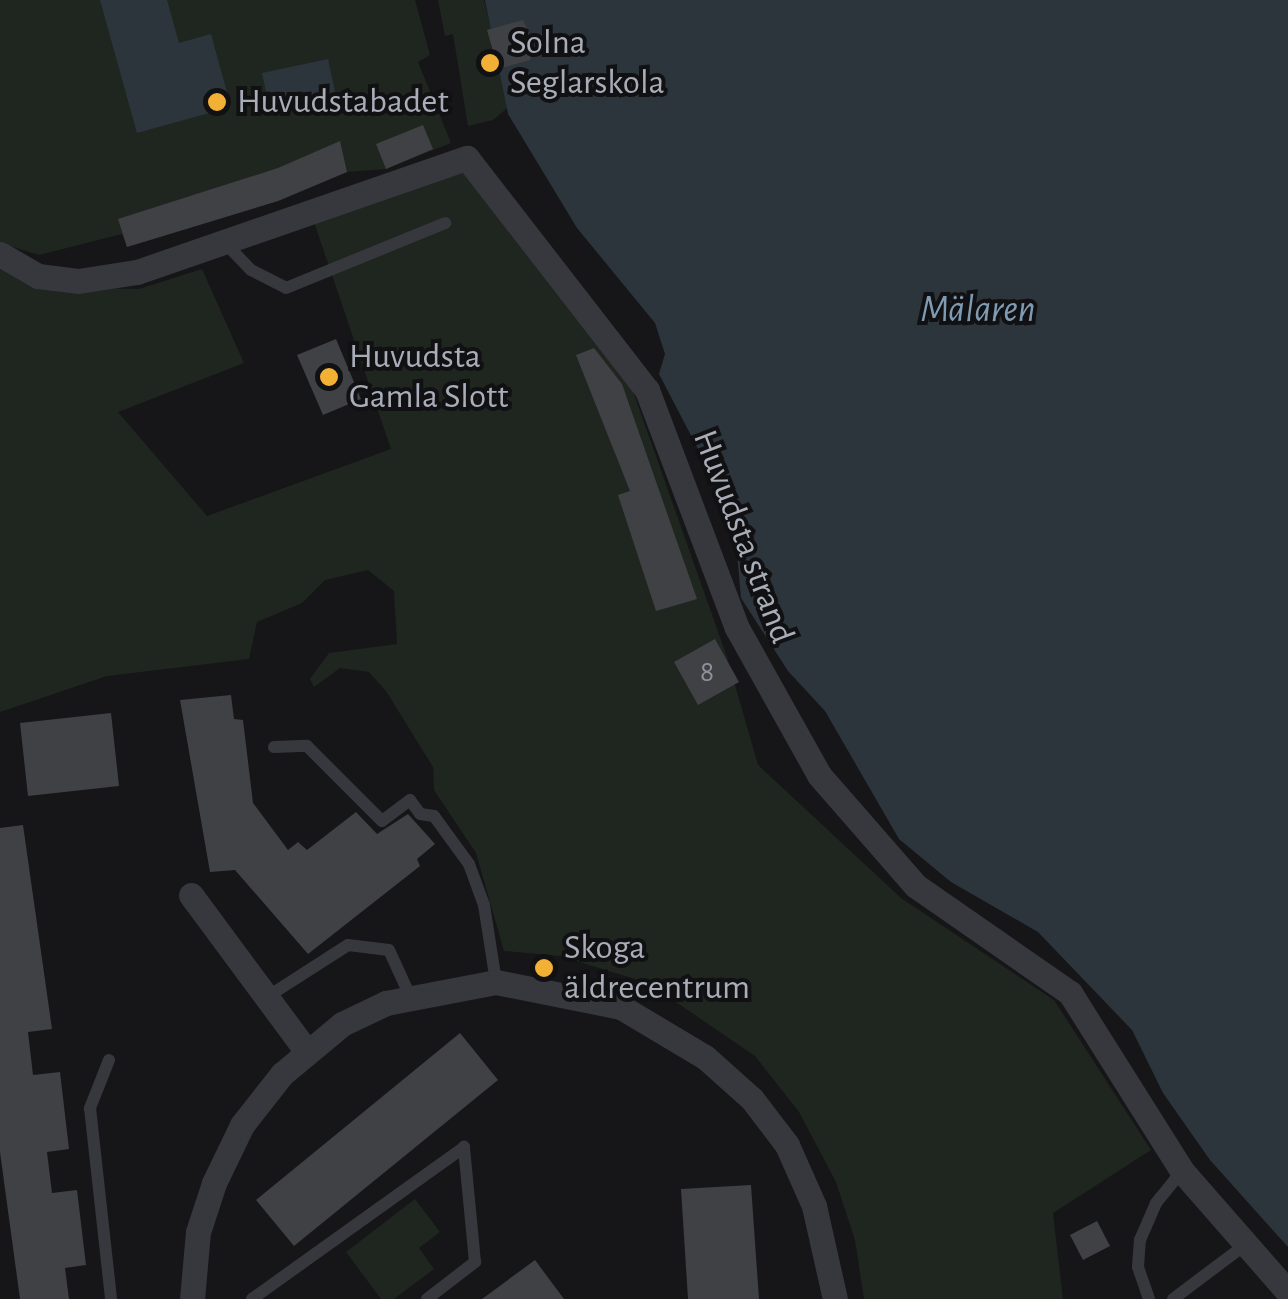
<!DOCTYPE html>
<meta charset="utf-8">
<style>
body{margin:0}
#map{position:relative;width:1288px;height:1299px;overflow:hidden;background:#161618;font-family:"Alegreya Sans",sans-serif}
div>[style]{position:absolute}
.green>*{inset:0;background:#1e261f}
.water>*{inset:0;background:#2c353c}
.building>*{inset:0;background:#404145}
.lane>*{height:12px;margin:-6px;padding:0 6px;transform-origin:6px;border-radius:6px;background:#37383d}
.street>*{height:25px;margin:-12.5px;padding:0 12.5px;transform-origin:12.5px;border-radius:12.5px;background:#37383d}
.dots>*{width:28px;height:28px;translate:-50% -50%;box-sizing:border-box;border:5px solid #111113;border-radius:50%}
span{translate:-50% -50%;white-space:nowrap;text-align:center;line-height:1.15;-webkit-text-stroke:8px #111113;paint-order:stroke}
.number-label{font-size:30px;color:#8e929b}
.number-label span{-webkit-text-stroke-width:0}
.poi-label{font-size:35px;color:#a8adb8}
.left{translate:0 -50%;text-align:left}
.street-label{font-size:35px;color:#a8adb8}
.water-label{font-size:38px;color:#7f9bb3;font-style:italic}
</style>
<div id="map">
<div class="green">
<i style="clip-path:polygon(0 0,415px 0,430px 55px,418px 62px,451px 143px,386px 169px,347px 172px,278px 201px,127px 247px,122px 234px,39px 255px,0 243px)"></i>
<i style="clip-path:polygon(438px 0,484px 0,511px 105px,493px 120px,468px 126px,453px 34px,445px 36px)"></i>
<i style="clip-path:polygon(467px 171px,633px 391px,727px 657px,758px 765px,901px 898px,1054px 1000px,1151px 1150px,1053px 1213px,1063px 1299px,864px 1299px,855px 1240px,836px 1182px,799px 1112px,755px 1056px,648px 983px,560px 956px,504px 951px,476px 853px,434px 790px,433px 767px,386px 691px,369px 672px,340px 668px,314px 687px,310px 679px,329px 653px,397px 644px,394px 591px,368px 570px,325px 580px,302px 603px,257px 622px,249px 659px,107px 676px,0 712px,0 259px,45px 287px,139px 289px,202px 269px,244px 363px,118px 412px,207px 516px,391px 449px,314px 222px)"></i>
<i style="clip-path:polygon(415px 1199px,440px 1232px,419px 1248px,434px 1269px,394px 1299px,381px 1299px,346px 1252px)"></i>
</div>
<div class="water">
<i style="clip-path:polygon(100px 0,167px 0,179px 43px,211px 34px,231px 107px,137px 133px)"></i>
<i style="clip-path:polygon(485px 0,1288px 0,1288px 1247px,1210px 1160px,1163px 1093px,1132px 1030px,1038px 932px,951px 882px,899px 839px,825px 711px,788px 671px,741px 598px,734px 518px,659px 374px,665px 354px,655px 323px,577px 228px,508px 114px)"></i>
<i style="clip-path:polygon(328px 59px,335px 92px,269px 106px,262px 73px)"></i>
</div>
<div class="building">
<i style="clip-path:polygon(523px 20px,535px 47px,530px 60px,498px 69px,487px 30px)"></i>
<i style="clip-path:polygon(423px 125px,433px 149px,386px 169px,376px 144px)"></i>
<i style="clip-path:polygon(340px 141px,347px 172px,278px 201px,127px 247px,118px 219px,278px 168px)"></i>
<i style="clip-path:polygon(336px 339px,361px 399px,323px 415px,297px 355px)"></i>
<i style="clip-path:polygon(594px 348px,622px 384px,697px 599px,656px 611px,618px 495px,630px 491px,576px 355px)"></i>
<i style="clip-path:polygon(715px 639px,739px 682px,698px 705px,674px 662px)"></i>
<i style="clip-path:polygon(231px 695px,234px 719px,243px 720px,253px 803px,288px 850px,298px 842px,307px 850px,356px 812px,377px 834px,408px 814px,435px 844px,417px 859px,420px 866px,308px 954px,235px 870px,210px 872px,180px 700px)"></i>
<i style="clip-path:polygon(111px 713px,119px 786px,28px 796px,20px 723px)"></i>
<i style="clip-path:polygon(23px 825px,52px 1029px,28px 1032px,33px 1075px,60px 1072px,69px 1149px,47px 1152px,52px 1193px,77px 1190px,86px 1265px,65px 1268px,69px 1299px,20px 1299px,0 1152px,0 828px)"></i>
<i style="clip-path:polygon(460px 1033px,498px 1080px,294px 1246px,256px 1200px)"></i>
<i style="clip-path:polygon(751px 1185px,759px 1299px,688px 1299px,681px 1189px)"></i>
<i style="clip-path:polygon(1097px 1221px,1110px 1246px,1083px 1260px,1070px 1235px)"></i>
<i style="clip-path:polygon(535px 1260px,564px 1299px,482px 1299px)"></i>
</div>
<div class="lane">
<i style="left:224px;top:242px;width:39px;rotate:46deg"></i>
<i style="left:251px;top:270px;width:39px;rotate:27deg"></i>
<i style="left:286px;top:288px;width:172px;rotate:-22.2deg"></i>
<i style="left:274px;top:747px;width:33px;rotate:-2deg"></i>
<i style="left:307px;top:746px;width:106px;rotate:45deg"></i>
<i style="left:382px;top:821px;width:35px;rotate:-37deg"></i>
<i style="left:410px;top:800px;width:17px;rotate:54deg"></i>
<i style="left:420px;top:814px;width:14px;rotate:8deg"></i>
<i style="left:434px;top:816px;width:59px;rotate:53.9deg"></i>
<i style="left:469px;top:864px;width:44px;rotate:69.9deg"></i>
<i style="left:484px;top:905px;width:78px;rotate:81.1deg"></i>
<i style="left:267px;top:997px;width:96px;rotate:-32.7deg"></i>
<i style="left:348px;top:945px;width:41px;rotate:7deg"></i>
<i style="left:389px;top:950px;width:53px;rotate:65.4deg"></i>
<i style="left:109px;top:1060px;width:52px;rotate:111.6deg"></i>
<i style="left:90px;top:1108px;width:192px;rotate:83.7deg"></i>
<i style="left:252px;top:1299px;width:261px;rotate:-35.6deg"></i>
<i style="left:427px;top:1299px;width:61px;rotate:-37.6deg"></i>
<i style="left:475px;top:1262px;width:116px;rotate:-95.5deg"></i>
<i style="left:1149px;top:1299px;width:34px;rotate:-109deg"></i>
<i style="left:1138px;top:1267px;width:27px;rotate:-86deg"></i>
<i style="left:1140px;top:1240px;width:40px;rotate:-66.6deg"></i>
<i style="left:1156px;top:1203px;width:41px;rotate:-50.9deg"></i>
<i style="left:1173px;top:1299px;width:90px;rotate:-36.9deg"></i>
</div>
<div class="street">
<i style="left:0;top:254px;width:44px;rotate:30.1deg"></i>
<i style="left:38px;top:276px;width:40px;rotate:7.1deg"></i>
<i style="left:78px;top:281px;width:60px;rotate:-8.7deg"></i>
<i style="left:137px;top:272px;width:349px;rotate:-19.1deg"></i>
<i style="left:467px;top:158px;width:294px;rotate:52.2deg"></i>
<i style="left:647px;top:390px;width:254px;rotate:69.3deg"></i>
<i style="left:737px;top:628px;width:168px;rotate:60.8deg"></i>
<i style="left:819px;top:775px;width:147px;rotate:48.9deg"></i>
<i style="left:916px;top:886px;width:188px;rotate:34.8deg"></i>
<i style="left:1070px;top:993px;width:210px;rotate:57.8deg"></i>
<i style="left:1182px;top:1171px;width:161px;rotate:48.8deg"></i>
<i style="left:191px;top:895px;width:195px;rotate:53.5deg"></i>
<i style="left:192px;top:1299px;width:67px;rotate:-84.9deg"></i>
<i style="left:198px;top:1232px;width:52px;rotate:-71.9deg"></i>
<i style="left:214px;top:1183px;width:64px;rotate:-64.2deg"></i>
<i style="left:242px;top:1125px;width:65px;rotate:-51.9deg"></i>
<i style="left:282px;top:1074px;width:78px;rotate:-39.8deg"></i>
<i style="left:342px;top:1024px;width:49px;rotate:-25.5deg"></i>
<i style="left:386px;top:1003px;width:112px;rotate:-10.8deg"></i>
<i style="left:496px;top:982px;width:127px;rotate:11.3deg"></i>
<i style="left:621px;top:1007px;width:98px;rotate:30.8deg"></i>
<i style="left:705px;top:1057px;width:63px;rotate:41.8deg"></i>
<i style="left:752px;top:1099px;width:58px;rotate:52.7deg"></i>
<i style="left:787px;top:1145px;width:67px;rotate:66.1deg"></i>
<i style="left:814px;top:1206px;width:95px;rotate:77.3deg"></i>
</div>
<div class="dots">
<i style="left:490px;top:63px;background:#f2b134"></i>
<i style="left:217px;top:102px;background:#f2b134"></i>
<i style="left:329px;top:377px;background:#f2b134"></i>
<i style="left:544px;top:968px;background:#f2b134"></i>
</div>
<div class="number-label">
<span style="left:707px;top:672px">8</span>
</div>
<div class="poi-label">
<span class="left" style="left:510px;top:63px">Solna<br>Seglarskola</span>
<span class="left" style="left:237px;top:102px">Huvudstabadet</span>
<span class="left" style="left:349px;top:377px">Huvudsta<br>Gamla Slott</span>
<span class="left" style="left:564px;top:968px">Skoga<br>äldrecentrum</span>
</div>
<div class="street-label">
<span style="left:743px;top:537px;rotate:69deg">Huvudsta strand</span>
</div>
<div class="water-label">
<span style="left:978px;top:311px">Mälaren</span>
</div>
</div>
